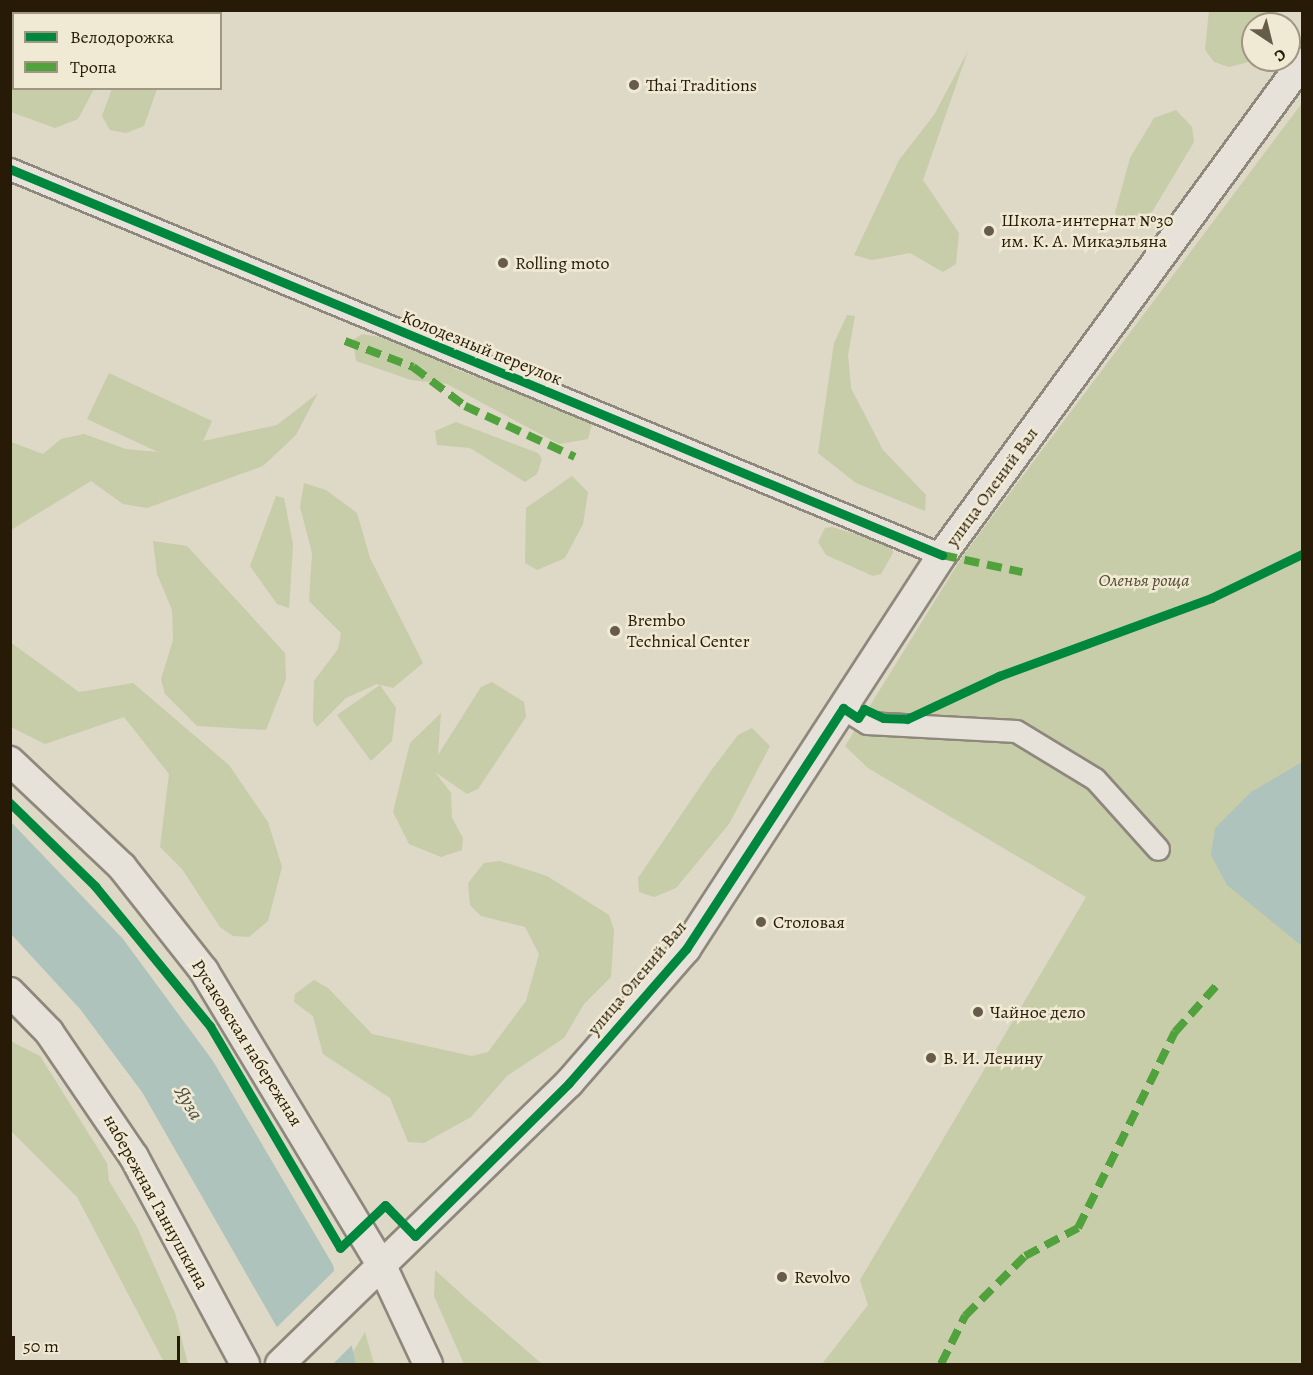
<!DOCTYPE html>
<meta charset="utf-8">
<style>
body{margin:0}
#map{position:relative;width:1313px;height:1375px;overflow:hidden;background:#ded8c6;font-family:Alegreya,serif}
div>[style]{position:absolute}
.green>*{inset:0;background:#c7cca9}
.water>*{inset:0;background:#aec3bc}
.pier>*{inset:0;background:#ded8c6}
.roads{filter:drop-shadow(2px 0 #8e887c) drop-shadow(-2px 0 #8e887c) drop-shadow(0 2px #8e887c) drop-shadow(0 -2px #8e887c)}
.minor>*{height:21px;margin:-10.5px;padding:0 10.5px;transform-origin:10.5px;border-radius:10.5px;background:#e6e2d9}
.secondary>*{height:28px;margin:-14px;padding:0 14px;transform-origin:14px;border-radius:14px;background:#e6e2d9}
.quiet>*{height:8px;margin-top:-4px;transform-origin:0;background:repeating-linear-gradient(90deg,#51a13d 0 15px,transparent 0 23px)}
.cycleway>*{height:9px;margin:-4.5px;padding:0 4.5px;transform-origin:4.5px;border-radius:4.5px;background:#00873e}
.dots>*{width:16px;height:16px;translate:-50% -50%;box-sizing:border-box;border:3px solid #f0e9d3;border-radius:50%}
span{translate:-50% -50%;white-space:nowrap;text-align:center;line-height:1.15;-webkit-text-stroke:5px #f0e9d3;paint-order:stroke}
.poi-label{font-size:18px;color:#271a07}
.left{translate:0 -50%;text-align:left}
.street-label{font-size:18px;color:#271a07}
.park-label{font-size:18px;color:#514c31;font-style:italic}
.water-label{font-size:20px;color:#4f5245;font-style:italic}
.frame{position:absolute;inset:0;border:12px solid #271a07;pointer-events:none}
.legend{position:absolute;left:12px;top:12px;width:210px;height:78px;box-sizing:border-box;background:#f0e9d3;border:2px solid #a09681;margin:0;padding:8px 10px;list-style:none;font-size:18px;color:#271a07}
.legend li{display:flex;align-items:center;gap:12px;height:30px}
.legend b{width:30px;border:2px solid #a09681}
.north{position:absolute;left:1241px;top:12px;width:60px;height:60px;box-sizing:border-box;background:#f0e9d3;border:2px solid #a09681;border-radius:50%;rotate:145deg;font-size:16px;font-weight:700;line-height:24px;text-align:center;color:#271a07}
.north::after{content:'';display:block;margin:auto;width:21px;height:27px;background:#675c4a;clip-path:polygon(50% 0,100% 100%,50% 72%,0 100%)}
.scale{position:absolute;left:12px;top:1336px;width:168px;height:27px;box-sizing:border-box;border:3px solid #271a07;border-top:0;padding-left:8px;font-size:18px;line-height:21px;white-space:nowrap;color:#271a07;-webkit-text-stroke:4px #f0e9d3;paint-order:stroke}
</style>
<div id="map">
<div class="green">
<i style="clip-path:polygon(1209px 10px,1278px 10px,1278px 11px,1274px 24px,1253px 24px,1256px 60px,1229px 67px,1214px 62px,1205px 50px)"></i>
<i style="clip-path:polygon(13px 45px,14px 88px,94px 89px,78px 119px,55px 128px,11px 112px)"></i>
<i style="clip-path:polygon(968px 51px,923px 180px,959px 233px,956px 264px,943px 272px,910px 253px,872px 260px,854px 255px,899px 160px,934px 115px)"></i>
<i style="clip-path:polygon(112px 89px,157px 89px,144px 126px,126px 133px,110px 130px,102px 116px)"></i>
<i style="clip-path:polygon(1302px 103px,1302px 1364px,822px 1364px,868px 1305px,860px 1280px,1086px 897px,868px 768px,845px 746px,962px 557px)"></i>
<i style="clip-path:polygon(1176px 110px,1192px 127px,1194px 142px,1152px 212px,1122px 226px,1115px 213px,1130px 158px,1154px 118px)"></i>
<i style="clip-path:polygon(847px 315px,855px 316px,848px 355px,851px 388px,883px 450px,926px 495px,925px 511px,856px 483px,818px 453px,834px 343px)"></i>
<i style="clip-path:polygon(362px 334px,407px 342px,455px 369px,585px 417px,592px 424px,588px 439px,559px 444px,447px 384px,411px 380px,356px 361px,353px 340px)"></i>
<i style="clip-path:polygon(109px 373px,212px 421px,203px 441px,277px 425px,318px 393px,296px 435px,263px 466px,147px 508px,123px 504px,91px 481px,11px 530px,11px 442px,43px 454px,61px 439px,84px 434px,126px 449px,158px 452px,87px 419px)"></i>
<i style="clip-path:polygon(456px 422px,538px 453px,542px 459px,537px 474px,525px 482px,470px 448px,437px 445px,435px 431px)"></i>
<i style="clip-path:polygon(572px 476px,588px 492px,583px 524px,565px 558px,537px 570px,525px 563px,526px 508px)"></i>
<i style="clip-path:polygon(304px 483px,326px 490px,357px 513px,370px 558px,423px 663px,393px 688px,377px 684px,346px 698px,317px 727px,313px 721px,314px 681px,338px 649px,341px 633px,309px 601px,312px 553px,300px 507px)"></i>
<i style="clip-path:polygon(276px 496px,284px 498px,293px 544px,289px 608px,277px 604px,250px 566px)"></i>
<i style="clip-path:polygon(832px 527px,892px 545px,893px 553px,881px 574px,873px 576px,826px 555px,818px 542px,825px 528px)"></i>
<i style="clip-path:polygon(153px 541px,187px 546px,285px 653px,286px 679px,266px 730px,197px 726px,165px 694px,161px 679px,173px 640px,172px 610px,157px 574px)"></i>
<i style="clip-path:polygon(10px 642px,79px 692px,133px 683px,229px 765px,268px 822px,282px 867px,268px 921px,249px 937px,233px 936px,220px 927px,182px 869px,160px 847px,169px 774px,124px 717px,45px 744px,11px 727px)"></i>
<i style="clip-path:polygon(492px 682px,524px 702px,526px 717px,478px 789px,467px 794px,435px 772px,451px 793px,452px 818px,463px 838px,462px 850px,441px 857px,409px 844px,393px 812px,410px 743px,441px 713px,438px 755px,481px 687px)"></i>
<i style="clip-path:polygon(380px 685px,396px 708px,392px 741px,371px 761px,337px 715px)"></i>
<i style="clip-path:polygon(752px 728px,770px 746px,729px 824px,676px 888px,654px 897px,639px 892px,638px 878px,713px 768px,738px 735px)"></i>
<i style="clip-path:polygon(500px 861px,547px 876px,609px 915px,614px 930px,611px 977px,584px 1004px,564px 1038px,507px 1076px,471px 1117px,424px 1143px,408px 1142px,390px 1098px,323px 1054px,313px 1016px,294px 1002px,295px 994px,314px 980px,328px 988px,372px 1034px,472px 1056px,488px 1052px,526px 1001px,539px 954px,525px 927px,481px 916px,470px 905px,468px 883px,484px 863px)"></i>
<i style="clip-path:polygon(10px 1041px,40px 1056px,107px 1163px,109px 1181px,137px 1227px,175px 1313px,188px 1364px,165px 1364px,77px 1197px,11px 1131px)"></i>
<i style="clip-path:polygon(435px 1270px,468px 1300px,542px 1364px,464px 1364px,434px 1296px)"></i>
<i style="clip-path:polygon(365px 1332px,374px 1364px,356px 1364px,353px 1352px)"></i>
</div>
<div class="water">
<i style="clip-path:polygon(1302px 762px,1302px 946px,1227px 885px,1211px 855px,1215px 828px,1251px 792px)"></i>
<i style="clip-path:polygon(11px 822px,123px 939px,213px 1061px,333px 1265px,356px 1364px,298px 1364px,142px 1092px,80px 1009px,11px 934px)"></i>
</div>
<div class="pier">
<i style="clip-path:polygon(337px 1268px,354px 1343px,333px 1364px,295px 1364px,274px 1330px)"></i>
</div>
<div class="roads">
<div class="minor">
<i style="left:10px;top:169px;width:1009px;rotate:22.5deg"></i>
<i style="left:843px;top:708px;width:28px;rotate:32deg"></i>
<i style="left:867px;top:723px;width:149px;rotate:3.1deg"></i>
<i style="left:1016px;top:731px;width:92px;rotate:31.3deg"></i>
<i style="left:1095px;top:779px;width:94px;rotate:48deg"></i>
</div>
<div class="secondary">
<i style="left:10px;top:761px;width:154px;rotate:43.4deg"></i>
<i style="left:122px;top:867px;width:132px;rotate:51.7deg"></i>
<i style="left:204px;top:971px;width:345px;rotate:58.9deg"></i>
<i style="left:382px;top:1266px;width:108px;rotate:64.9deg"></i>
<i style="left:10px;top:992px;width:56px;rotate:45.7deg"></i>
<i style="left:49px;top:1032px;width:151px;rotate:55.8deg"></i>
<i style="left:134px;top:1157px;width:235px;rotate:61.8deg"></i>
<i style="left:280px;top:1364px;width:403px;rotate:-44.2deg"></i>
<i style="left:569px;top:1083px;width:178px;rotate:-48.9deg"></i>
<i style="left:686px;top:949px;width:470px;rotate:-57deg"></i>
<i style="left:942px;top:555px;width:610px;rotate:-53.81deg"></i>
</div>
</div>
<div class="quiet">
<i style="left:345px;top:341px;width:73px;rotate:20.9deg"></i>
<i style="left:413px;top:367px;width:65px;rotate:36.9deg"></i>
<i style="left:465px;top:406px;width:121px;rotate:24.9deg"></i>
<i style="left:942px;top:555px;width:82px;rotate:12deg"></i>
<i style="left:941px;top:1364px;width:54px;rotate:-63.4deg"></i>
<i style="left:965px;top:1316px;width:85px;rotate:-45deg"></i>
<i style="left:1025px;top:1256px;width:60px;rotate:-27.8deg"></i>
<i style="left:1078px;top:1228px;width:219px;rotate:-63.7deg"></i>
<i style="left:1175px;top:1032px;width:63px;rotate:-48.2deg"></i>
</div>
<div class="cycleway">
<i style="left:10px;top:169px;width:1009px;rotate:22.5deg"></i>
<i style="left:10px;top:803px;width:119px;rotate:44.3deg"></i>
<i style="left:95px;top:886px;width:181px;rotate:50.6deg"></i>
<i style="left:210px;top:1026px;width:257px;rotate:59.6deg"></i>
<i style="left:340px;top:1248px;width:62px;rotate:-43.7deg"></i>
<i style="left:385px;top:1205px;width:43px;rotate:45.9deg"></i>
<i style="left:415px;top:1236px;width:217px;rotate:-44.8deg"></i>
<i style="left:569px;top:1083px;width:178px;rotate:-48.9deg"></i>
<i style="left:686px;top:949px;width:288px;rotate:-56.9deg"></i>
<i style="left:843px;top:708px;width:18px;rotate:34deg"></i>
<i style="left:858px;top:718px;width:11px;rotate:-56deg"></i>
<i style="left:864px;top:709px;width:21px;rotate:25deg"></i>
<i style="left:883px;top:718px;width:24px;rotate:2deg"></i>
<i style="left:907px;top:719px;width:102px;rotate:-25.1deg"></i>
<i style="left:999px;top:676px;width:226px;rotate:-20.2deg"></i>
<i style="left:1211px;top:598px;width:101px;rotate:-25.8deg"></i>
</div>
<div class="dots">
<i style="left:634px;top:85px;background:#675c4a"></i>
<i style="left:989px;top:231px;background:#675c4a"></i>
<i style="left:503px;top:263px;background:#675c4a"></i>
<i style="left:615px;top:631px;background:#675c4a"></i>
<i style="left:761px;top:922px;background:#675c4a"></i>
<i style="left:978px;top:1012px;background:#675c4a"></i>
<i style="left:931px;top:1058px;background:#675c4a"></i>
<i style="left:782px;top:1277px;background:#675c4a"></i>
</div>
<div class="poi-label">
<span class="left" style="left:646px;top:85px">Thai Traditions</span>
<span class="left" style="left:1001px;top:231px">Школа-интернат №30<br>им. К. А. Микаэльяна</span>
<span class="left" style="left:515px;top:263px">Rolling moto</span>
<span class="left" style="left:627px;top:631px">Brembo<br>Technical Center</span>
<span class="left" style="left:773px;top:922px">Столовая</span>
<span class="left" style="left:990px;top:1012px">Чайное дело</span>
<span class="left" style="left:943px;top:1058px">В. И. Ленину</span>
<span class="left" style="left:794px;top:1277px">Revolvo</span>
</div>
<div class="street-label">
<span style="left:482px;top:348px;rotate:22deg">Колодезный переулок</span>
<span style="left:992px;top:487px;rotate:-54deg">улица Олений Вал</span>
<span style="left:637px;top:978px;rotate:-50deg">улица Олений Вал</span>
<span style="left:247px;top:1043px;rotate:58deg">Русаковская набережная</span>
<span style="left:156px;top:1202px;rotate:61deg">набережная Ганнушкина</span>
</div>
<div class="park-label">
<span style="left:1144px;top:580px">Оленья роща</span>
</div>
<div class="water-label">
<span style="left:189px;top:1103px;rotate:59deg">Яуза</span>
</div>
<div class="frame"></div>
<ul class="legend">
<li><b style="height:8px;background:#00873e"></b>Велодорожка</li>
<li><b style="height:8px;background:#51a13d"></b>Тропа</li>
</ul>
<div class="north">С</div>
<div class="scale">50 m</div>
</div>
